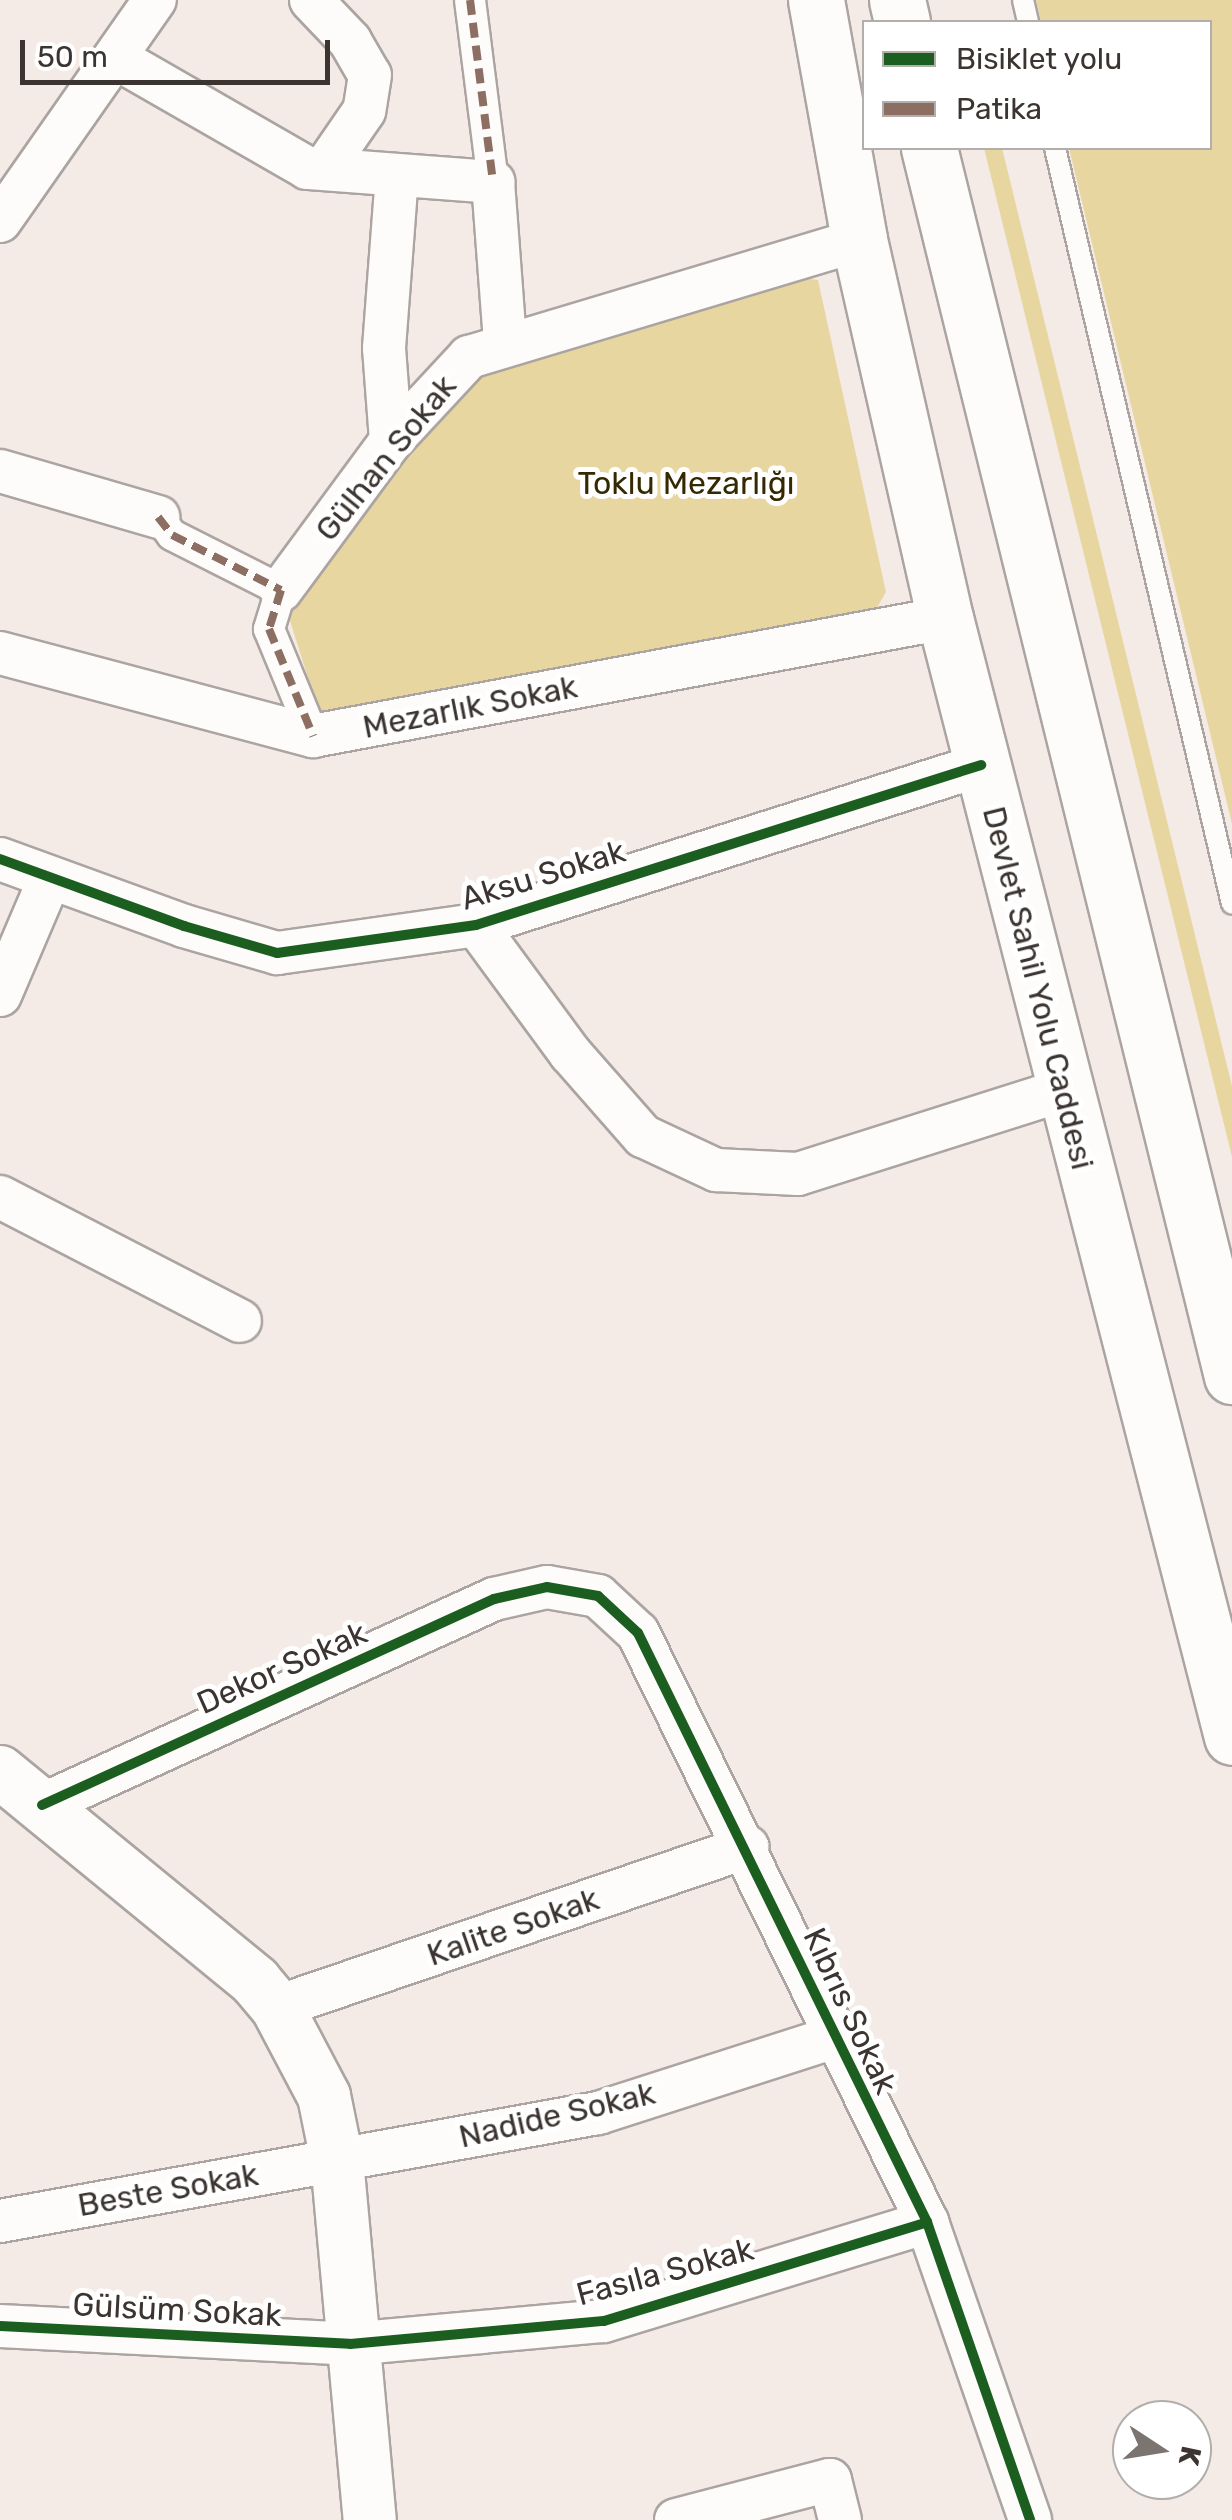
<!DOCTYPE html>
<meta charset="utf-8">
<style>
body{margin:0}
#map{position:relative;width:1232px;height:2520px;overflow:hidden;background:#f4ebe6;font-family:Rubik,sans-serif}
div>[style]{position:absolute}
.green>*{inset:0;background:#e8d6a1}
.roads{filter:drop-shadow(2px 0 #aba4a0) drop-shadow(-2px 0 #aba4a0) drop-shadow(0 2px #aba4a0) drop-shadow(0 -2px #aba4a0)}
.service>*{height:20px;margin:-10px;padding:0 10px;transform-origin:10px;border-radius:10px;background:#fdfcfb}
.pedestrian>*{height:30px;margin:-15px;padding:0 15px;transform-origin:15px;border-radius:15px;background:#fdfcfb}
.minor>*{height:42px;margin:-21px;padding:0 21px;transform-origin:21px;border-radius:21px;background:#fdfcfb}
.tertiary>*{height:52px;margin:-26px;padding:0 26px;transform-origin:26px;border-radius:26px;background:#fdfcfb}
.primary>*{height:55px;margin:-27.5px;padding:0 27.5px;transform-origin:27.5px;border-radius:27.5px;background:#fdfcfb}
.quiet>*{height:8px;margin-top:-4px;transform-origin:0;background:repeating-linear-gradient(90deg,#8d6e63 0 15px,transparent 0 23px)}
.cycleway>*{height:10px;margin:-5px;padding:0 5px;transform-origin:5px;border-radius:5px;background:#1b5e20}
span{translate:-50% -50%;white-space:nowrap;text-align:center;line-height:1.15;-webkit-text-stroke:10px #fff;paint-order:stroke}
.street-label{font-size:32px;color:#3b3430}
.park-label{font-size:32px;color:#342900}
.legend{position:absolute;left:862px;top:20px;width:350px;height:130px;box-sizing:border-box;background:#fff;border:2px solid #b1aeac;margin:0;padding:12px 18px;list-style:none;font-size:30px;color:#3b3430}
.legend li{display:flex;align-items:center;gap:20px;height:50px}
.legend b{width:50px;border:2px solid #b1aeac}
.north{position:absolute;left:1112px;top:2400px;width:100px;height:100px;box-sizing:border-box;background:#fff;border:2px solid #b1aeac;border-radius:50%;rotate:102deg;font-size:28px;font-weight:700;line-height:40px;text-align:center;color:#3b3430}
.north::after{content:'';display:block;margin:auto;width:35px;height:45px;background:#7c7470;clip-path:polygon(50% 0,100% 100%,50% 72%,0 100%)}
.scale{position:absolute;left:20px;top:40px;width:310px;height:45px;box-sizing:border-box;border:5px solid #3b3430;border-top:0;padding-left:12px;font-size:30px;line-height:35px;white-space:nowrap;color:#3b3430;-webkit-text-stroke:8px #fff;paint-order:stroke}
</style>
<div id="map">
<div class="green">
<i style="clip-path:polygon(1036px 0,1232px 0,1232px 824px,1069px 148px,1210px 148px,1210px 22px,1041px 22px)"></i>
<i style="clip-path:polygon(984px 148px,1002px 148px,1232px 1086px,1232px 1157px)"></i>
<i style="clip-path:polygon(797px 277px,818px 280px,886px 592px,871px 618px,321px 719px,286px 608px,373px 490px,483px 363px)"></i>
</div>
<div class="roads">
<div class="service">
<i style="left:1023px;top:0;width:23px;rotate:77deg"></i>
<i style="left:1055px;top:148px;width:776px;rotate:76.82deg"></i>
</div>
<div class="pedestrian">
<i style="left:470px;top:0;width:183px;rotate:82.8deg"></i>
<i style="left:158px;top:517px;width:23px;rotate:52deg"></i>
<i style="left:172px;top:535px;width:122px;rotate:26.8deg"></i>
<i style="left:281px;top:590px;width:41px;rotate:107.1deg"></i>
<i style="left:269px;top:629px;width:116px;rotate:67.6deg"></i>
</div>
<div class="minor">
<i style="left:311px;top:0;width:57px;rotate:46.4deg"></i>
<i style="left:350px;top:41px;width:39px;rotate:60deg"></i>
<i style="left:370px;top:75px;width:36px;rotate:99deg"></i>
<i style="left:364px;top:111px;width:67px;rotate:124.6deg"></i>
<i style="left:116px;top:58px;width:220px;rotate:29.9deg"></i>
<i style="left:307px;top:168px;width:187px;rotate:4.3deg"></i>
<i style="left:493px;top:182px;width:161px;rotate:85.7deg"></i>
<i style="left:0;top:221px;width:270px;rotate:-55deg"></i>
<i style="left:391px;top:441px;width:93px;rotate:-94.3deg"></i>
<i style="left:384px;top:348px;width:172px;rotate:-85.7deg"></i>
<i style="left:0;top:471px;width:165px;rotate:16.2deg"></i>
<i style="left:281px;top:590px;width:185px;rotate:-53.6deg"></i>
<i style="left:391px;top:441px;width:115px;rotate:-47.1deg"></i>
<i style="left:469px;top:357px;width:407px;rotate:-16.7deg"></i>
<i style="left:0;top:653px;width:324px;rotate:14.9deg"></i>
<i style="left:313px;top:736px;width:643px;rotate:-10.58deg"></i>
<i style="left:0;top:859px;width:196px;rotate:20deg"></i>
<i style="left:184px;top:926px;width:97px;rotate:16.2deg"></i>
<i style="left:277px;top:953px;width:201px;rotate:-8deg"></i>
<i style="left:476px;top:925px;width:530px;rotate:-17.58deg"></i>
<i style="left:476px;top:925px;width:159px;rotate:53.7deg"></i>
<i style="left:570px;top:1053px;width:111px;rotate:48.7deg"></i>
<i style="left:643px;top:1136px;width:81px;rotate:25deg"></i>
<i style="left:716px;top:1170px;width:82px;rotate:2.8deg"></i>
<i style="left:798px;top:1174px;width:278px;rotate:-17.6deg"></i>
<i style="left:0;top:995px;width:127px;rotate:-66.9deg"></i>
<i style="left:0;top:1197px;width:270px;rotate:27.3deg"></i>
<i style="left:42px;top:1805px;width:497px;rotate:-24.5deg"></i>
<i style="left:494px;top:1599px;width:54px;rotate:-12.8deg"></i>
<i style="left:547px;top:1587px;width:52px;rotate:10deg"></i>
<i style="left:598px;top:1596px;width:54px;rotate:42.8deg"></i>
<i style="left:638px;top:1633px;width:656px;rotate:63.86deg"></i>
<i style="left:927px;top:2222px;width:315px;rotate:70.9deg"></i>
<i style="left:277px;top:2007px;width:497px;rotate:-18.8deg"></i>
<i style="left:0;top:2221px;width:608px;rotate:-10.24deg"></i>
<i style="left:598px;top:2113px;width:246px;rotate:-17.8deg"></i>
<i style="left:0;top:2326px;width:350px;rotate:2.9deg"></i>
<i style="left:350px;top:2344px;width:255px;rotate:-5.2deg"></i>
<i style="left:604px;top:2321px;width:338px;rotate:-17deg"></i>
<i style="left:676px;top:2520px;width:159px;rotate:-14.6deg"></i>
<i style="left:830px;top:2480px;width:41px;rotate:76deg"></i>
</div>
<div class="tertiary">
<i style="left:0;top:1772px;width:330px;rotate:39.3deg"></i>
<i style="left:255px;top:1981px;width:34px;rotate:50deg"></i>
<i style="left:277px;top:2007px;width:101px;rotate:62.2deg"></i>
<i style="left:324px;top:2096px;width:65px;rotate:78.5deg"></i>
<i style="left:337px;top:2160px;width:362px;rotate:84.8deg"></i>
</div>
<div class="primary">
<i style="left:816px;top:0;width:244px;rotate:79.8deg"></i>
<i style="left:859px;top:240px;width:388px;rotate:77.2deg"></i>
<i style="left:945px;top:618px;width:1155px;rotate:75.61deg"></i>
<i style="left:897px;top:0;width:23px;rotate:77deg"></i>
<i style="left:929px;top:148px;width:1265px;rotate:76.14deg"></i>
</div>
</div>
<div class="quiet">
<i style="left:470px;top:0;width:183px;rotate:82.8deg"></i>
<i style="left:158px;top:517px;width:23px;rotate:52deg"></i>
<i style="left:172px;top:535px;width:122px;rotate:26.8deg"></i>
<i style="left:281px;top:590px;width:41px;rotate:107.1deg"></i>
<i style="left:269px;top:629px;width:116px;rotate:67.6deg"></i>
</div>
<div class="cycleway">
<i style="left:0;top:859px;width:196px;rotate:20deg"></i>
<i style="left:184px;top:926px;width:97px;rotate:16.2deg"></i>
<i style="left:277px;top:953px;width:201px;rotate:-8deg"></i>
<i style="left:476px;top:925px;width:530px;rotate:-17.58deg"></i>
<i style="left:42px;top:1805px;width:497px;rotate:-24.5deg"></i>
<i style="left:494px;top:1599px;width:54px;rotate:-12.8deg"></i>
<i style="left:547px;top:1587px;width:52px;rotate:10deg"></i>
<i style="left:598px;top:1596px;width:54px;rotate:42.8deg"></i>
<i style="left:638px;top:1633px;width:656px;rotate:63.86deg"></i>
<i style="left:927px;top:2222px;width:315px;rotate:70.9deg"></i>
<i style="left:0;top:2326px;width:350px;rotate:2.9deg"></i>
<i style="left:350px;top:2344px;width:255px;rotate:-5.2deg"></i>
<i style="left:604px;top:2321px;width:338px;rotate:-17deg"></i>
</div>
<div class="street-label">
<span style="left:386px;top:458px;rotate:-51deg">Gülhan Sokak</span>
<span style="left:470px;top:707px;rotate:-11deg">Mezarlık Sokak</span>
<span style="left:543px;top:875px;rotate:-17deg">Aksu Sokak</span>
<span style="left:1038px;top:988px;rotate:76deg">Devlet Sahil Yolu Caddesi</span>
<span style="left:282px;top:1668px;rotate:-24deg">Dekor Sokak</span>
<span style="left:513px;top:1927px;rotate:-19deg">Kalite Sokak</span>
<span style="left:850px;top:2011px;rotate:65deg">Kıbrıs Sokak</span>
<span style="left:557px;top:2115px;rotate:-13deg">Nadide Sokak</span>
<span style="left:168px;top:2190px;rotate:-10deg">Beste Sokak</span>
<span style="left:665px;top:2272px;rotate:-15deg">Fasıla Sokak</span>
<span style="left:177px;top:2310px;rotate:3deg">Gülsüm Sokak</span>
</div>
<div class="park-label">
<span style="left:686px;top:483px">Toklu Mezarlığı</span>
</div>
<ul class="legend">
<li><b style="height:12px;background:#1b5e20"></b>Bisiklet yolu</li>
<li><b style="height:12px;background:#8d6e63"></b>Patika</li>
</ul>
<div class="north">K</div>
<div class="scale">50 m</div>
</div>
